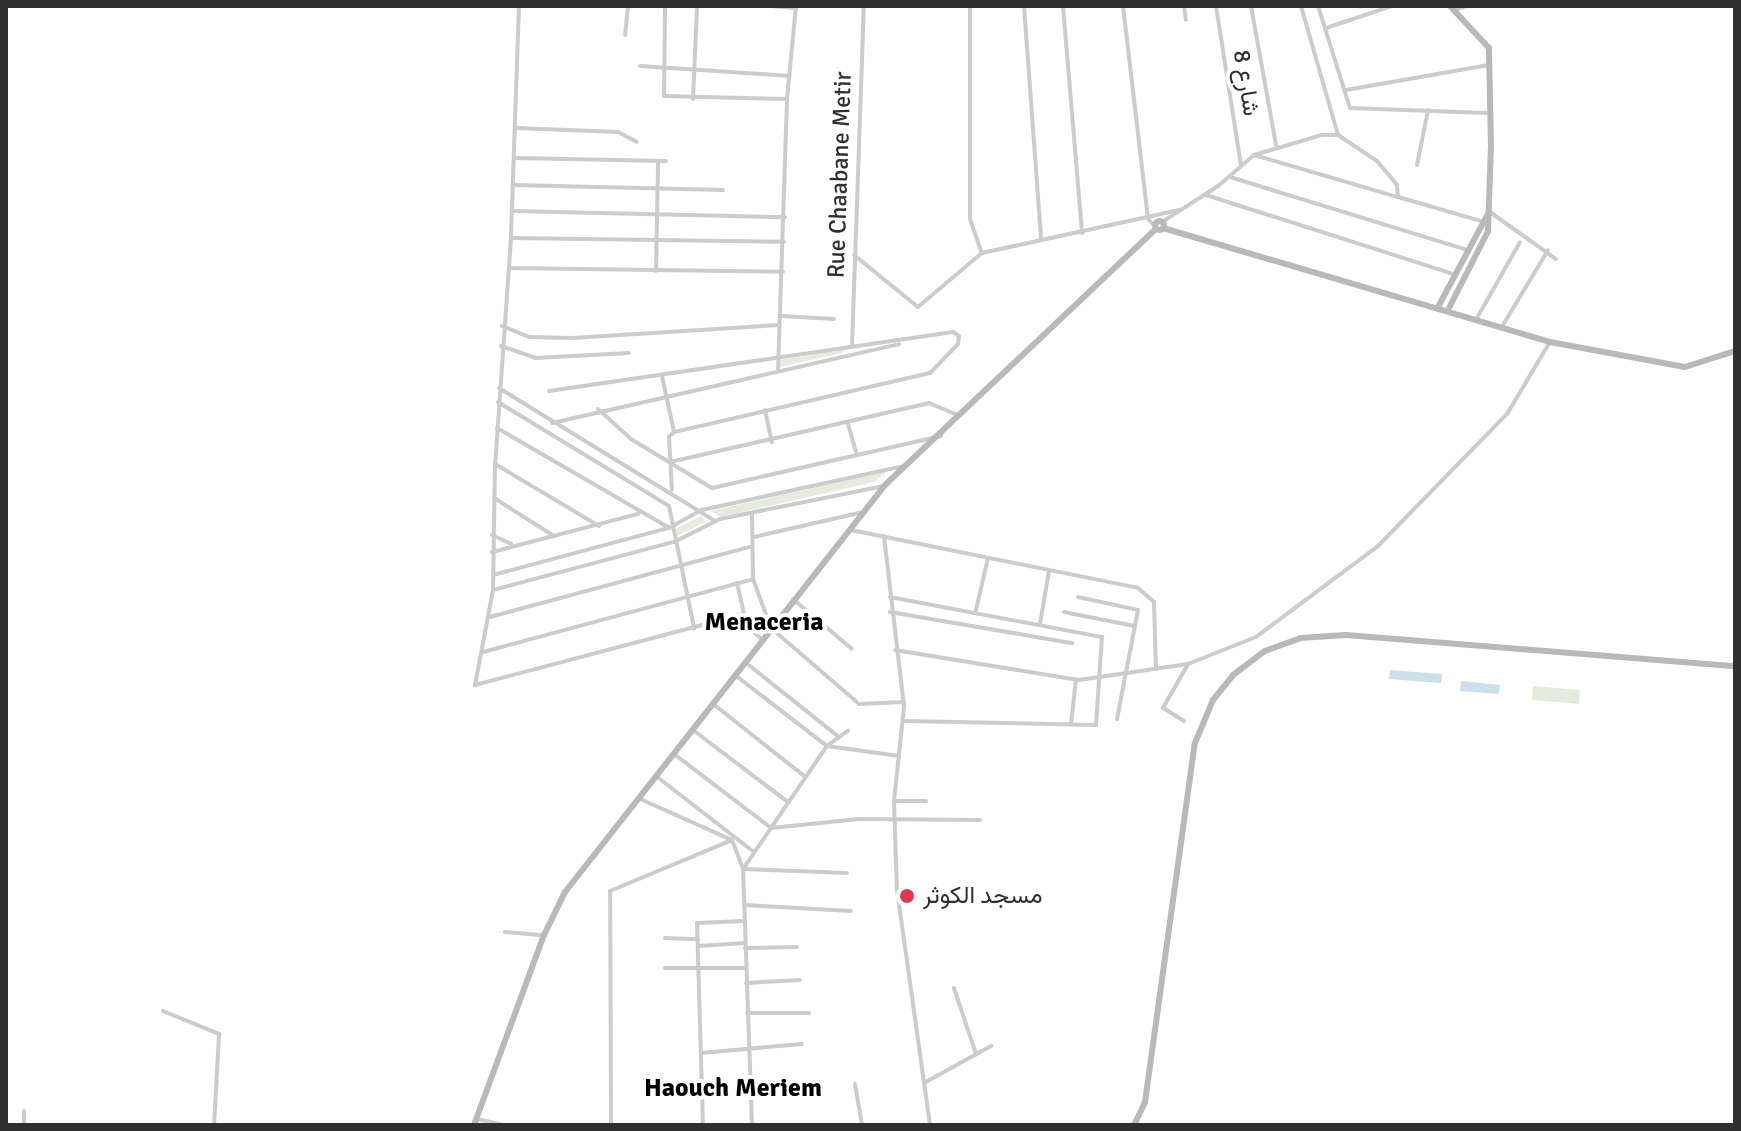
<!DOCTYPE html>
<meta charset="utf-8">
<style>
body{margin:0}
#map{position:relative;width:1741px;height:1131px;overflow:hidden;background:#fff;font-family:Signika,Vazirmatn,sans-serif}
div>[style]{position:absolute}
.green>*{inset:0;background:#e6ecdd}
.water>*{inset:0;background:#cae1eb}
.street>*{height:4px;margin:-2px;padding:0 2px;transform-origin:2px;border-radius:2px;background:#ccc}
.secondary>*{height:6px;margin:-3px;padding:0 3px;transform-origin:3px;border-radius:3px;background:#b9b9b9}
.secondary>.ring{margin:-3px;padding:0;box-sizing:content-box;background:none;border:6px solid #b9b9b9;border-radius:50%}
.dots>*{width:22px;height:22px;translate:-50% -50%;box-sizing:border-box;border:4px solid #fff;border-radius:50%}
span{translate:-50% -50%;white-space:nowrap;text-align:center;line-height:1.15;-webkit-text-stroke:8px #fff;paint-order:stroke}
.street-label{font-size:24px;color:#2f2f2f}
.poi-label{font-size:24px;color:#2f2f2f}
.left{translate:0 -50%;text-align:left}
.neighbourhood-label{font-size:26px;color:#000;font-weight:700}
.frame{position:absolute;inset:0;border:8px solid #2f2f2f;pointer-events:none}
</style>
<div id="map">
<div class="green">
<i style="clip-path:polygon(845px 350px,841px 353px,780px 367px,780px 360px)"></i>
<i style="clip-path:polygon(888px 471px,874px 482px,720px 517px,711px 511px)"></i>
<i style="clip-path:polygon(701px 516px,705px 522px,677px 536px,676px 529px)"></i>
<i style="clip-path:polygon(1533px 686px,1580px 690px,1579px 704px,1532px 700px)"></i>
</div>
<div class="water">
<i style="clip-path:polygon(1390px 670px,1442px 674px,1441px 683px,1389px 679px)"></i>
<i style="clip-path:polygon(1461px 681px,1500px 685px,1499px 694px,1460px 691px)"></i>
</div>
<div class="street">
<i style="left:519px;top:6px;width:232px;rotate:92deg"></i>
<i style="left:511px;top:238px;width:227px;rotate:94deg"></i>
<i style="left:495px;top:464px;width:126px;rotate:90.9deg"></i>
<i style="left:493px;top:590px;width:97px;rotate:100.7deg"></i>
<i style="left:475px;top:685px;width:277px;rotate:-14.8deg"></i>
<i style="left:665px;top:6px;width:90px;rotate:90.6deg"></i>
<i style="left:664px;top:96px;width:123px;rotate:1.4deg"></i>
<i style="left:771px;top:6px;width:25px;rotate:5deg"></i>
<i style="left:970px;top:6px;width:213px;rotate:90deg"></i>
<i style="left:970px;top:219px;width:36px;rotate:71deg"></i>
<i style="left:1024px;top:6px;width:234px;rotate:85.8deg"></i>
<i style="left:1063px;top:6px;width:228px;rotate:85.2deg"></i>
<i style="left:1123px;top:6px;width:214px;rotate:83.3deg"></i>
<i style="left:1148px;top:219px;width:10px;rotate:45deg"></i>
<i style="left:1184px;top:6px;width:14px;rotate:82deg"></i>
<i style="left:1216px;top:6px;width:162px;rotate:81.1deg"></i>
<i style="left:1251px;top:6px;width:141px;rotate:79.8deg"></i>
<i style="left:1301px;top:6px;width:134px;rotate:74deg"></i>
<i style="left:1318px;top:6px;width:107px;rotate:72.6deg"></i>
<i style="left:1350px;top:108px;width:137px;rotate:2.1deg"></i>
<i style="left:1454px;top:10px;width:14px;rotate:-17deg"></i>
<i style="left:1326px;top:28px;width:70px;rotate:-18.4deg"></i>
<i style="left:625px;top:35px;width:29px;rotate:-84deg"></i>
<i style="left:640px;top:66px;width:150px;rotate:3.8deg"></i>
<i style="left:1346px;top:90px;width:145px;rotate:-9.9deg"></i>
<i style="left:693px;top:99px;width:93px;rotate:-87.5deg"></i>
<i style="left:516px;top:128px;width:102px;rotate:2.2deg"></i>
<i style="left:618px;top:132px;width:21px;rotate:28deg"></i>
<i style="left:1254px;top:155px;width:150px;rotate:16.3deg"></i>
<i style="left:514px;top:158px;width:152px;rotate:1.1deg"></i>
<i style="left:1417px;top:165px;width:56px;rotate:-78.7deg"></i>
<i style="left:1230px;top:177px;width:248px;rotate:17.1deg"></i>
<i style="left:514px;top:185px;width:209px;rotate:1.4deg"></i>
<i style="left:1206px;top:195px;width:260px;rotate:17.7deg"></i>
<i style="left:512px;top:211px;width:273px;rotate:1.3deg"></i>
<i style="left:1490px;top:212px;width:81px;rotate:35.5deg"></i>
<i style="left:1162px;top:222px;width:67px;rotate:-32.7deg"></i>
<i style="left:1218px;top:186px;width:48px;rotate:-40.7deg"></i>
<i style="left:1254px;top:155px;width:71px;rotate:-16.4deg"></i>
<i style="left:1322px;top:135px;width:16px"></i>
<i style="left:1338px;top:135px;width:47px;rotate:33.7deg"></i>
<i style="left:1377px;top:161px;width:31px;rotate:50deg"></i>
<i style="left:1397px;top:185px;width:12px;rotate:85deg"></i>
<i style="left:1398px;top:197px;width:86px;rotate:16.1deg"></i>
<i style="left:511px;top:238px;width:273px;rotate:0.8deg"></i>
<i style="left:854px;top:255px;width:82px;rotate:39.1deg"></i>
<i style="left:918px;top:307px;width:84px;rotate:-40.2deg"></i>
<i style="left:982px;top:253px;width:203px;rotate:-12.3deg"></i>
<i style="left:509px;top:268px;width:274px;rotate:0.8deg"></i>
<i style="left:656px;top:271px;width:108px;rotate:-88.9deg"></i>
<i style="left:782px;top:316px;width:52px;rotate:3.3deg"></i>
<i style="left:1477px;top:318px;width:87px;rotate:-60.5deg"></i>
<i style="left:1503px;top:325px;width:87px;rotate:-59deg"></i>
<i style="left:502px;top:326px;width:29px;rotate:22deg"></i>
<i style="left:529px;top:337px;width:44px;rotate:1.3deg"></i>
<i style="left:573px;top:338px;width:207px;rotate:-3.6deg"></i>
<i style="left:501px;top:346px;width:36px;rotate:19deg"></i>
<i style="left:535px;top:358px;width:94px;rotate:-3deg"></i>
<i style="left:852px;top:346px;width:340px;rotate:-88deg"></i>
<i style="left:778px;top:371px;width:272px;rotate:-88.1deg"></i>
<i style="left:787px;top:99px;width:93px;rotate:-84.5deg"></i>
<i style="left:662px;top:376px;width:57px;rotate:77.9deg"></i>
<i style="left:674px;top:432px;width:7px;rotate:135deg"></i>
<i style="left:669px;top:437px;width:53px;rotate:86.8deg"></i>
<i style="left:499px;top:388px;width:254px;rotate:31.6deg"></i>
<i style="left:549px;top:391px;width:408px;rotate:-8.3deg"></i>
<i style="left:953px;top:332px;width:7px;rotate:34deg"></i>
<i style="left:959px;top:336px;width:8px;rotate:97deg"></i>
<i style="left:958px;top:344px;width:40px;rotate:134deg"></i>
<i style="left:930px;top:373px;width:263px;rotate:167deg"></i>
<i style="left:498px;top:402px;width:200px;rotate:31.3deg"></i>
<i style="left:669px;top:506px;width:125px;rotate:78.4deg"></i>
<i style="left:598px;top:409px;width:45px;rotate:42.3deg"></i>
<i style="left:631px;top:439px;width:95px;rotate:31.2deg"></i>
<i style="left:712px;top:488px;width:235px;rotate:-12.8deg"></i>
<i style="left:765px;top:410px;width:33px;rotate:78deg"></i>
<i style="left:552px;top:423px;width:356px;rotate:-12.8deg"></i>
<i style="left:848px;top:424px;width:29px;rotate:74deg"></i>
<i style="left:497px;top:428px;width:198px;rotate:30.1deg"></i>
<i style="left:670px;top:462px;width:266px;rotate:-12.8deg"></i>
<i style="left:929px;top:403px;width:33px;rotate:23deg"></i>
<i style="left:495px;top:464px;width:121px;rotate:30.8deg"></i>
<i style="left:494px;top:498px;width:71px;rotate:32.3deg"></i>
<i style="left:851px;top:530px;width:293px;rotate:11.4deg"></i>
<i style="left:1138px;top:588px;width:21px;rotate:41deg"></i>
<i style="left:1154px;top:602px;width:67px;rotate:88.3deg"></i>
<i style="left:492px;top:535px;width:21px;rotate:25deg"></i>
<i style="left:884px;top:536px;width:172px;rotate:83.3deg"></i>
<i style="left:904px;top:707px;width:95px;rotate:96.1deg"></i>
<i style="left:894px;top:801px;width:89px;rotate:88.1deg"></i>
<i style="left:897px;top:890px;width:237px;rotate:82deg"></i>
<i style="left:754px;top:537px;width:112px;rotate:-12.9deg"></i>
<i style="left:492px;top:552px;width:151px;rotate:-14.6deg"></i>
<i style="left:493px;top:575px;width:182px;rotate:-15deg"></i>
<i style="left:669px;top:528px;width:38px;rotate:-29deg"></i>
<i style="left:702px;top:510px;width:206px;rotate:-12.3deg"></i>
<i style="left:753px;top:579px;width:52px;rotate:69.8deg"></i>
<i style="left:771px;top:628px;width:116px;rotate:40.8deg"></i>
<i style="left:859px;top:704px;width:45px;rotate:-2.5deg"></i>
<i style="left:737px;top:583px;width:45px;rotate:77.2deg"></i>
<i style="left:747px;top:627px;width:19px;rotate:39deg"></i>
<i style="left:493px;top:590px;width:187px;rotate:-14.9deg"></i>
<i style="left:674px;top:542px;width:51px;rotate:-26.6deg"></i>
<i style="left:720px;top:519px;width:166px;rotate:-11.4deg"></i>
<i style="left:890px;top:597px;width:216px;rotate:10.7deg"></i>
<i style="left:1102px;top:637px;width:88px;rotate:93.9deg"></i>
<i style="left:1096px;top:725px;width:192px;rotate:-178.8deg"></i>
<i style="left:1078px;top:597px;width:61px;rotate:12.2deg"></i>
<i style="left:1138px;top:610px;width:111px;rotate:100.9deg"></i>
<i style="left:793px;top:599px;width:77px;rotate:40.3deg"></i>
<i style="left:976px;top:610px;width:53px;rotate:-77deg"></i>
<i style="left:890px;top:612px;width:185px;rotate:9.7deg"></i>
<i style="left:1064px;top:612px;width:72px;rotate:11.2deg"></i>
<i style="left:490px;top:617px;width:269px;rotate:-15.1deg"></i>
<i style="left:1040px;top:624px;width:54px;rotate:-80.4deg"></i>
<i style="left:895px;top:650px;width:186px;rotate:9.3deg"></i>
<i style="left:1079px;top:680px;width:110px;rotate:-8.4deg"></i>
<i style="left:1188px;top:664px;width:73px;rotate:-21.7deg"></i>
<i style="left:1256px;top:637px;width:152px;rotate:-36.7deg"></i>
<i style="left:1378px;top:546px;width:185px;rotate:-45.7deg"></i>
<i style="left:1507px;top:414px;width:84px;rotate:-59.2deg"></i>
<i style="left:483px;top:652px;width:280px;rotate:-15.1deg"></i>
<i style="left:753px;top:579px;width:66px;rotate:-90.9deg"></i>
<i style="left:745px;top:662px;width:120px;rotate:38.6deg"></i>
<i style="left:735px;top:675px;width:116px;rotate:37.7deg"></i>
<i style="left:827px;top:746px;width:73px;rotate:7.9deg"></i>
<i style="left:712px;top:703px;width:117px;rotate:38.4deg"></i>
<i style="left:1184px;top:721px;width:25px;rotate:-148deg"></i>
<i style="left:1163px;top:708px;width:51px;rotate:-60.4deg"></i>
<i style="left:1071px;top:724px;width:45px;rotate:-83.7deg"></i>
<i style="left:693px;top:730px;width:119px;rotate:37.2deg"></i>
<i style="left:674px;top:754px;width:122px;rotate:37.3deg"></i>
<i style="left:771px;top:828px;width:88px;rotate:-5.8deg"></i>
<i style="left:859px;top:819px;width:121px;rotate:0.5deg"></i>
<i style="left:656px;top:776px;width:124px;rotate:37.8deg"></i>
<i style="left:638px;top:798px;width:103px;rotate:24.1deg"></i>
<i style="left:732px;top:840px;width:31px;rotate:69deg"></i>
<i style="left:743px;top:869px;width:149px;rotate:-55.7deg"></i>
<i style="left:827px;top:746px;width:26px;rotate:-36deg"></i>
<i style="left:894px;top:801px;width:32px"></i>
<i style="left:744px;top:905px;width:107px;rotate:3.2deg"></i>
<i style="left:505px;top:932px;width:38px;rotate:5deg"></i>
<i style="left:665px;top:938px;width:33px;rotate:2deg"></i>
<i style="left:698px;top:946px;width:47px;rotate:-3.7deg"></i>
<i style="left:745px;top:948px;width:52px;rotate:-1.1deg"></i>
<i style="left:665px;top:968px;width:79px"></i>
<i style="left:746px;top:983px;width:54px;rotate:-3.2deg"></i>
<i style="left:954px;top:988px;width:70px;rotate:71.6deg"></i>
<i style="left:163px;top:1011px;width:61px;rotate:22.3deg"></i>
<i style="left:219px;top:1034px;width:91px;rotate:93.1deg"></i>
<i style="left:747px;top:1013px;width:62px"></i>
<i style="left:701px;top:1053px;width:101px;rotate:-5.1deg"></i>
<i style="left:924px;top:1083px;width:77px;rotate:-28.9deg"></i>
<i style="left:855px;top:1084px;width:42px;rotate:80.3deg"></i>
<i style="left:477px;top:1119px;width:28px;rotate:13deg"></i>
<i style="left:24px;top:1125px;width:14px;rotate:-90deg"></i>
<i style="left:611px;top:1125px;width:234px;rotate:-90.2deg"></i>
<i style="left:610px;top:891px;width:132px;rotate:-22.7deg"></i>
<i style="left:703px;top:1125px;width:202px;rotate:-91.7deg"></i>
<i style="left:697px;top:923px;width:47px;rotate:-2.4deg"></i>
<i style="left:752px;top:1125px;width:256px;rotate:-92deg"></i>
<i style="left:743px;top:869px;width:104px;rotate:2.2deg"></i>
</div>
<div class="secondary">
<i class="ring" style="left:1154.5px;top:220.5px;width:3px;height:3px"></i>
<i style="left:1163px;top:228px;width:403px;rotate:16.4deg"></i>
<i style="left:1550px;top:342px;width:137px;rotate:10.5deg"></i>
<i style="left:1685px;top:367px;width:52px;rotate:-17.7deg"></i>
<i style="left:1438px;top:307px;width:108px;rotate:-61.8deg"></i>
<i style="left:1448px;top:310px;width:89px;rotate:-63.1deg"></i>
<i style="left:1488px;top:231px;width:84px;rotate:-88deg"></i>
<i style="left:1491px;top:147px;width:99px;rotate:-91.2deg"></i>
<i style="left:1489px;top:48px;width:57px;rotate:-132.9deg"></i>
<i style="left:474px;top:1125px;width:202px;rotate:-69.8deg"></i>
<i style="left:544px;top:935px;width:48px;rotate:-64deg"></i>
<i style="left:565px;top:892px;width:518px;rotate:-51.82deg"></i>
<i style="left:885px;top:485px;width:373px;rotate:-43.4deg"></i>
<i style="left:1134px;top:1125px;width:25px;rotate:-64deg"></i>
<i style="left:1145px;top:1102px;width:362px;rotate:-82.1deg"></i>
<i style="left:1195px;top:743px;width:47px;rotate:-67.3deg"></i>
<i style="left:1213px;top:700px;width:32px;rotate:-51deg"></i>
<i style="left:1233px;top:675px;width:40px;rotate:-37deg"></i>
<i style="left:1265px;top:651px;width:37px;rotate:-20deg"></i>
<i style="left:1300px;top:638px;width:46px;rotate:-3.7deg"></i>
<i style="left:1346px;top:635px;width:390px;rotate:4.6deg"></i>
</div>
<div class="dots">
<i style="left:907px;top:896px;background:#e13551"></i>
</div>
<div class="street-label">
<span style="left:1246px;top:83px;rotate:81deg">شارع 8</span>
<span style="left:840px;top:175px;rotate:-88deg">Rue Chaabane Metir</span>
</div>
<div class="poi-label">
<span class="left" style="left:923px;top:896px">مسجد الكوثر</span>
</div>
<div class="neighbourhood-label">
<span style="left:764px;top:623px">Menaceria</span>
<span style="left:733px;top:1089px">Haouch Meriem</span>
</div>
<div class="frame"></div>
</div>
